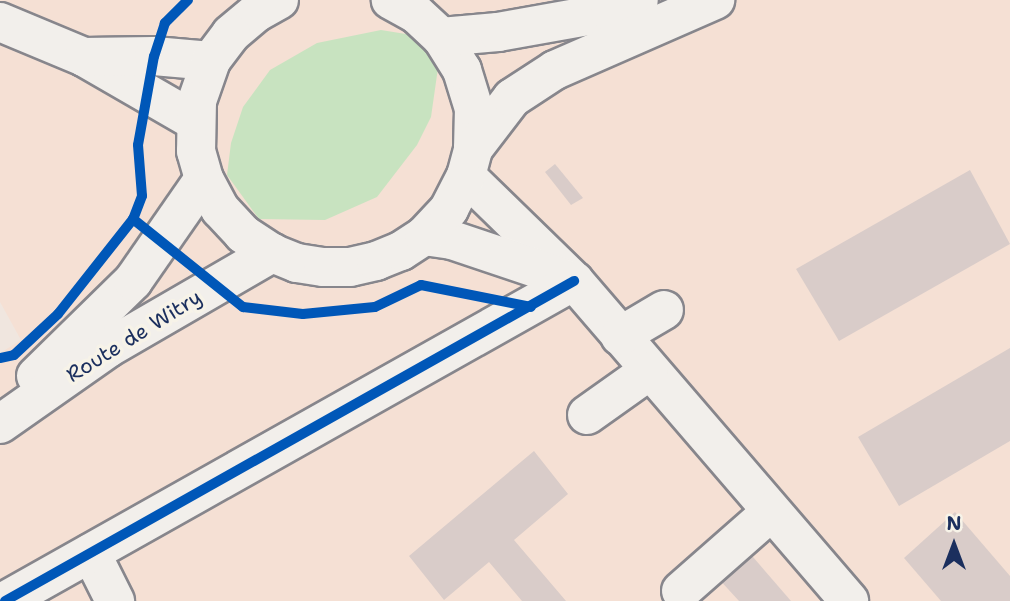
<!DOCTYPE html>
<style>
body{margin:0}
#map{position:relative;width:1010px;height:601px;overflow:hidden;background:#f0e6df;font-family:"Shantell Sans",sans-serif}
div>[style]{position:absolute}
.built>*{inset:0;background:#f5e0d4}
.green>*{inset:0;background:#c8e3c0}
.building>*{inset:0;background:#d9ccc9}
.roads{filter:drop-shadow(2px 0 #87868c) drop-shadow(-2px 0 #87868c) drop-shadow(0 2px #87868c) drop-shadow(0 -2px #87868c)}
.minor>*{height:38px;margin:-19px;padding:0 19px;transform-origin:19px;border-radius:19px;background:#f2efeb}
.major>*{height:38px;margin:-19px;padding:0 19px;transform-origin:19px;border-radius:19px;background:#f2efeb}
.cycleway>*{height:10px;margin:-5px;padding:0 5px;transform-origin:5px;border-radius:5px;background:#0057b8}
span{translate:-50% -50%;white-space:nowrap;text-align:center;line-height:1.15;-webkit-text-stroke:7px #f7f3e8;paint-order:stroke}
.street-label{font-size:21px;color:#1b2f5e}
.north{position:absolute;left:919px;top:510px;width:70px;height:70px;-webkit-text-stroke:5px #f7f3e8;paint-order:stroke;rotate:0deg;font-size:19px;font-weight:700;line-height:28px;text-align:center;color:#1b2f5e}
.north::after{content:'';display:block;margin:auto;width:24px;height:32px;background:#1b2f5e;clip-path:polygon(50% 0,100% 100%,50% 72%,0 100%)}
</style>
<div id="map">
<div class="built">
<i style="clip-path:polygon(0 0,1010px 0,1010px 601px,0 601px,0 353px,21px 340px,0 302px)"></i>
</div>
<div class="green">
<i style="clip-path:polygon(381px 30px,412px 35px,432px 54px,438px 68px,431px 117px,417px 145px,377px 197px,325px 220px,259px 219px,227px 175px,231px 143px,243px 107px,270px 70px,317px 43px)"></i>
</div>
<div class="building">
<i style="clip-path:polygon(555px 164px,583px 198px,571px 205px,545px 172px)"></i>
<i style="clip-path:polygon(970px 170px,1010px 244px,839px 341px,796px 269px)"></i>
<i style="clip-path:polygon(1010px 348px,1010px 441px,899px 506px,858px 437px)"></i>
<i style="clip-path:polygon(534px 451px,568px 494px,514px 540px,566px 601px,522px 601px,489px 562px,444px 600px,409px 556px)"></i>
<i style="clip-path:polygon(955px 512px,1010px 576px,1010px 601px,941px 601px,904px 558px)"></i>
<i style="clip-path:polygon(747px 550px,791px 601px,739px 601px,717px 577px)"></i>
</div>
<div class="roads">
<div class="minor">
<i style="left:0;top:22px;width:91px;rotate:22.6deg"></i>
<i style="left:84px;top:57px;width:128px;rotate:30deg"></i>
<i style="left:84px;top:57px;width:70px;rotate:-0.8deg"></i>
<i style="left:154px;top:56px;width:57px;rotate:5deg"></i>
<i style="left:466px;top:176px;width:151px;rotate:44.2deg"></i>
<i style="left:574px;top:281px;width:422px;rotate:49.3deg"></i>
<i style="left:424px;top:236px;width:28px;rotate:8deg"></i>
<i style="left:452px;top:240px;width:116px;rotate:18.6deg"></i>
<i style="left:620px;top:336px;width:51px;rotate:-30.6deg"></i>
<i style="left:587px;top:415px;width:76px;rotate:-35.4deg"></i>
<i style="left:91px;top:553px;width:54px;rotate:63.4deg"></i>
<i style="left:681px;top:591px;width:120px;rotate:-41.3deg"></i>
<i style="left:5px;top:601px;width:653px;rotate:-29.35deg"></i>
</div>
<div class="major">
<i style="left:279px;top:0;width:25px;rotate:151deg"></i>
<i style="left:257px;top:12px;width:34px;rotate:140deg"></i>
<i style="left:231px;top:34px;width:34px;rotate:127deg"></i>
<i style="left:211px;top:61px;width:42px;rotate:109.3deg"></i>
<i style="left:197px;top:101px;width:50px;rotate:91.1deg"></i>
<i style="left:196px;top:151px;width:29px;rotate:74deg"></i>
<i style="left:204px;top:179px;width:34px;rotate:62deg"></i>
<i style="left:220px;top:209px;width:34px;rotate:47deg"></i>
<i style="left:243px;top:234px;width:35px;rotate:33deg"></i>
<i style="left:272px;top:253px;width:27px;rotate:22deg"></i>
<i style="left:297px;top:263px;width:26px;rotate:9deg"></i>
<i style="left:323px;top:267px;width:27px"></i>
<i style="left:350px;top:267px;width:27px;rotate:-13deg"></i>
<i style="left:376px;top:261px;width:27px;rotate:-22deg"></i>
<i style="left:401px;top:251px;width:27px;rotate:-33deg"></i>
<i style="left:424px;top:236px;width:37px;rotate:-47deg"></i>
<i style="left:449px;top:209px;width:37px;rotate:-63deg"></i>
<i style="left:466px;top:176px;width:28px;rotate:-75deg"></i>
<i style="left:473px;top:149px;width:40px;rotate:-88.6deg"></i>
<i style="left:474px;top:109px;width:41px;rotate:-107.1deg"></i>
<i style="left:462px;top:70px;width:39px;rotate:-122deg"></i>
<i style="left:441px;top:37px;width:34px;rotate:-137deg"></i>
<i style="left:416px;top:14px;width:29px;rotate:-151deg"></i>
<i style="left:441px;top:37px;width:57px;rotate:-5deg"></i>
<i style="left:498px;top:32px;width:114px;rotate:-10.1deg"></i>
<i style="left:610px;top:12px;width:31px;rotate:-22deg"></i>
<i style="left:473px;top:149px;width:64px;rotate:-52.6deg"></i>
<i style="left:512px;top:98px;width:51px;rotate:-33.1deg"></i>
<i style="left:555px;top:70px;width:175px;rotate:-23.6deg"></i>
<i style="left:36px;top:376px;width:136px;rotate:-44.4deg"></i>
<i style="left:133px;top:281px;width:124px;rotate:-55.2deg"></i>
<i style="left:0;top:424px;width:132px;rotate:-35.1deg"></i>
<i style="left:108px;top:348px;width:190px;rotate:-30.1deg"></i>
</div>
</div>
<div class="cycleway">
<i style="left:188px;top:0;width:33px;rotate:135deg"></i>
<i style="left:165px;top:23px;width:35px;rotate:108deg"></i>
<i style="left:154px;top:56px;width:90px;rotate:100.2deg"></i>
<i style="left:138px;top:145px;width:51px;rotate:85.5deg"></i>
<i style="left:142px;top:196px;width:25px;rotate:111deg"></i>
<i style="left:133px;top:219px;width:141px;rotate:38.7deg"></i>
<i style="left:243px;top:307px;width:60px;rotate:6.7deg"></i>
<i style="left:303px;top:314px;width:72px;rotate:-5.6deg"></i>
<i style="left:375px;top:307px;width:51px;rotate:-25.6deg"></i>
<i style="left:421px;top:285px;width:112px;rotate:11.3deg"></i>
<i style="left:0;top:358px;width:14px;rotate:-12deg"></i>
<i style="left:14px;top:355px;width:60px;rotate:-43deg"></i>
<i style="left:58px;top:314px;width:121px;rotate:-51.7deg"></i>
<i style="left:5px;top:601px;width:653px;rotate:-29.35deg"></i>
</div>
<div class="street-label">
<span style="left:134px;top:336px;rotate:-32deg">Route de Witry</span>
</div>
<div class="north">N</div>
</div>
